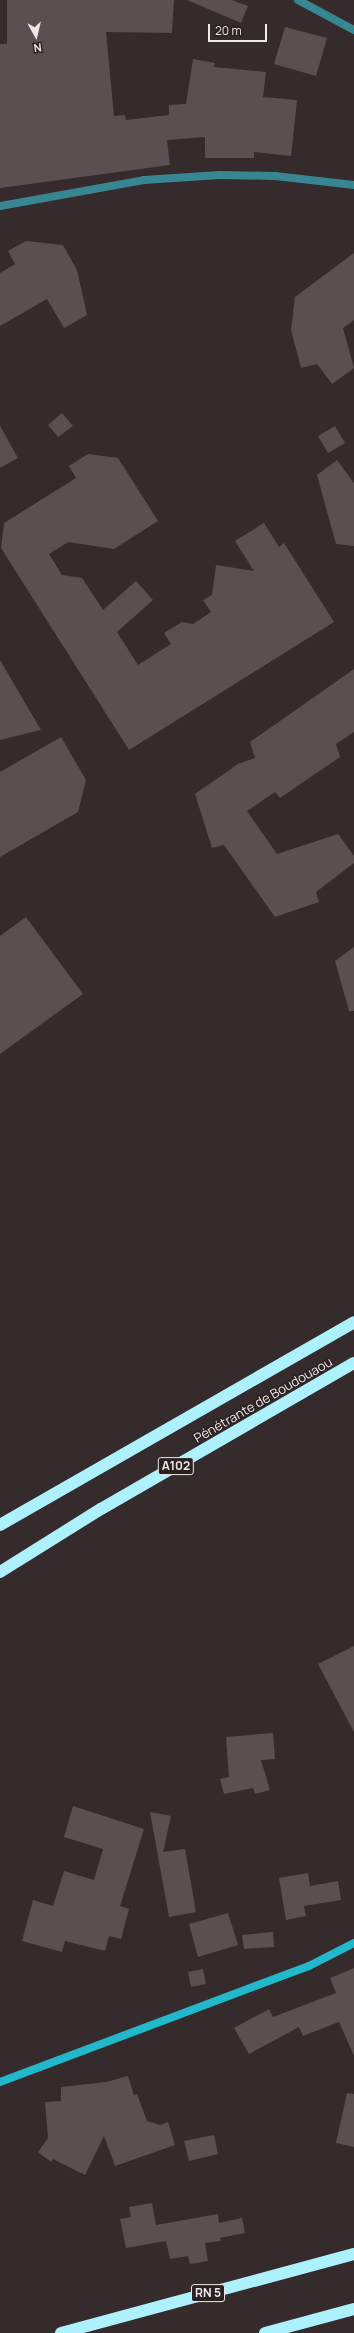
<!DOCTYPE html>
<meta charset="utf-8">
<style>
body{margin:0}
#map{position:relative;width:354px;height:2333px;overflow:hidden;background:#352a2c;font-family:Manrope,sans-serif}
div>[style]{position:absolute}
.building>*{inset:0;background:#5b4f51}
.service>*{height:8px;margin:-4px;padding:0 4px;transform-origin:4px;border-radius:4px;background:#378691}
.tertiary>*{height:8px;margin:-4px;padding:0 4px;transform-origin:4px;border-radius:4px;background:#378691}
.secondary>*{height:8px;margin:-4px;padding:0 4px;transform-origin:4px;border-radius:4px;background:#20b8ca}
.motorway>*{height:12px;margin:-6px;padding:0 6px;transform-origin:6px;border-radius:6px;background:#acf1fb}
span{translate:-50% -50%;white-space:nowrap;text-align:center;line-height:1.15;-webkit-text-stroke:3px #2a2122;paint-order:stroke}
.shield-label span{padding:1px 3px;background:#2a2122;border:1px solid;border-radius:3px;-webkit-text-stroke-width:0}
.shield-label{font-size:12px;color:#efe8e9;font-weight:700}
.street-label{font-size:13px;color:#efe8e9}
.north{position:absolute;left:16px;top:16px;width:40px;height:40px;-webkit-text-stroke:3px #2a2122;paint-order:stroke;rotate:172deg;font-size:11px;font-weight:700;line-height:16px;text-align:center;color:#efe8e9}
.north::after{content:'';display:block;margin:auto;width:14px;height:18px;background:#efe8e9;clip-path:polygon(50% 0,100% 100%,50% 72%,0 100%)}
.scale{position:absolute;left:208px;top:24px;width:59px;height:18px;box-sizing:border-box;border:2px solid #efe8e9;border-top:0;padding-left:5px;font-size:12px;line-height:14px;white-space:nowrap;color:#efe8e9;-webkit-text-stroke:3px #2a2122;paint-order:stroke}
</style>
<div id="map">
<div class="building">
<i style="clip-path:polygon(7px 0,174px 0,172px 33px,106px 32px,114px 116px,125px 115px,126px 120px,169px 115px,169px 105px,186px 104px,193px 59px,215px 63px,214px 67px,266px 72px,263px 97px,297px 100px,291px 156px,254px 152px,254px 158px,205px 158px,205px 137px,167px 140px,170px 165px,0 188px,0 44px,7px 44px)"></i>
<i style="clip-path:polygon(187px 0,232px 0,248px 6px,241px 23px)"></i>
<i style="clip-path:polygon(285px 27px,327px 38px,316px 76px,274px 64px)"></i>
<i style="clip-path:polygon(26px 241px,63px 245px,77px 270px,87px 315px,64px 328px,47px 299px,0 326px,0 273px,15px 264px,8px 251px)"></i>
<i style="clip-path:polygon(354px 253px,354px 320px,343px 328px,354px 368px,332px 384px,317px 364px,301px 368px,291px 330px,295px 297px)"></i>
<i style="clip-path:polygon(62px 413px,73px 426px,58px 437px,48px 425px)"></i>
<i style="clip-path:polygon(0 426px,18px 458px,0 468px)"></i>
<i style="clip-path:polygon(335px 426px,345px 443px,328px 453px,318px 436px)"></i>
<i style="clip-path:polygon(88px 454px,118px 458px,158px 521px,114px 549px,68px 542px,49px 554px,62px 575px,82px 578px,103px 610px,136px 581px,153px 600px,117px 632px,138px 665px,171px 644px,164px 633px,182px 622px,193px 624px,211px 612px,203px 600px,212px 595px,216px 565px,254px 571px,235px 541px,264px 523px,279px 547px,284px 543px,334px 622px,129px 750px,1px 548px,4px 523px,76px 478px,69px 466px)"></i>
<i style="clip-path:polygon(337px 460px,354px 483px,354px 546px,336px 544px,317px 475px)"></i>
<i style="clip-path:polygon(0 660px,41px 730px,0 740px)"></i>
<i style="clip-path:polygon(354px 669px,354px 732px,336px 744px,340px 757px,280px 798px,275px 792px,247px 811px,277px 854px,338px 834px,354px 856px,354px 863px,316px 892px,319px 902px,275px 917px,224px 845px,212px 848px,195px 794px,238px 764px,255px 758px,250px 742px)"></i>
<i style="clip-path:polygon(61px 737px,86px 780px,78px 812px,0 857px,0 772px)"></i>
<i style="clip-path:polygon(26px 917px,83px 994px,0 1054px,0 936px)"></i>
<i style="clip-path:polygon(354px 947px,354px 1011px,349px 1011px,335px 961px)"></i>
<i style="clip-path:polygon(354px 1646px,354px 1732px,318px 1664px)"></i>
<i style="clip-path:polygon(273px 1733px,275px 1759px,261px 1760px,270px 1790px,255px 1794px,253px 1788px,224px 1794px,220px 1779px,229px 1777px,226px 1737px)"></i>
<i style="clip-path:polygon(73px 1806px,144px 1829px,120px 1906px,129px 1909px,121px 1939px,109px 1936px,105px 1951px,65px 1941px,62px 1952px,22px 1941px,33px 1900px,53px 1906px,64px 1871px,94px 1880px,103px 1849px,64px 1837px)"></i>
<i style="clip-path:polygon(150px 1812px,171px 1816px,163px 1852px,185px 1849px,196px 1912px,169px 1917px)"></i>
<i style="clip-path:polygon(308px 1873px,310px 1886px,338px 1881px,341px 1900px,304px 1906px,306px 1916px,286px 1920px,279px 1878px)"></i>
<i style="clip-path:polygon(228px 1913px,238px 1945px,198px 1957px,189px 1924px)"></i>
<i style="clip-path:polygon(273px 1932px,274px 1947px,244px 1949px,242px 1935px)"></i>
<i style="clip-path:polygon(354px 1968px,354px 2056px,339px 2022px,303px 2036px,299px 2027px,249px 2054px,234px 2028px,269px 2009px,273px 2017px,336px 1993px,330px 1978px)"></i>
<i style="clip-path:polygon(203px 1969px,206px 1984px,191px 1987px,188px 1972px)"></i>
<i style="clip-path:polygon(128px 2076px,134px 2095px,137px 2094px,147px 2121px,160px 2125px,168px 2122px,175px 2145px,115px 2166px,104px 2136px,85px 2175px,53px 2159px,51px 2162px,38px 2152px,48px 2138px,45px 2102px,61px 2101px,61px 2087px,106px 2082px)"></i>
<i style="clip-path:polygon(347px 2093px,354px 2094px,354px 2147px,336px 2143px)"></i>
<i style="clip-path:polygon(214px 2135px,218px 2154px,189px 2161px,184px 2141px)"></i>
<i style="clip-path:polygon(152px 2203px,156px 2225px,218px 2214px,219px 2223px,242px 2218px,245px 2233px,220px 2238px,221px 2241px,205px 2243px,208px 2261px,190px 2264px,188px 2256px,170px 2259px,166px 2241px,126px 2248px,120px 2219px,131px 2217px,129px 2207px)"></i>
</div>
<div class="service">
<i style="left:298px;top:0;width:64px;rotate:28.2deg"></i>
</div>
<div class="tertiary">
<i style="left:0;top:206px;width:146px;rotate:-10.2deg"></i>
<i style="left:144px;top:180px;width:76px;rotate:-3.8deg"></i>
<i style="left:220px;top:175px;width:55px;rotate:1deg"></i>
<i style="left:275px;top:176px;width:80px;rotate:6.5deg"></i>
</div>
<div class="secondary">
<i style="left:0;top:2082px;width:330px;rotate:-20.6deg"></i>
<i style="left:309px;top:1966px;width:51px;rotate:-27.1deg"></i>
</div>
<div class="motorway">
<i style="left:0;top:1525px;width:408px;rotate:-29.8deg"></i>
<i style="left:0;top:1572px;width:119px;rotate:-32deg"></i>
<i style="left:101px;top:1509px;width:292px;rotate:-30deg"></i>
<i style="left:61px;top:2333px;width:303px;rotate:-15.1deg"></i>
<i style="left:265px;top:2333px;width:92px;rotate:-15.1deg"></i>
</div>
<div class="shield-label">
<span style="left:176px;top:1466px">A102</span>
<span style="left:208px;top:2293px">RN 5</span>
</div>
<div class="street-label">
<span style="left:263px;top:1400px;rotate:-30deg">Pénétrante de Boudouaou</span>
</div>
<div class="north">N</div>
<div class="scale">20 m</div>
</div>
